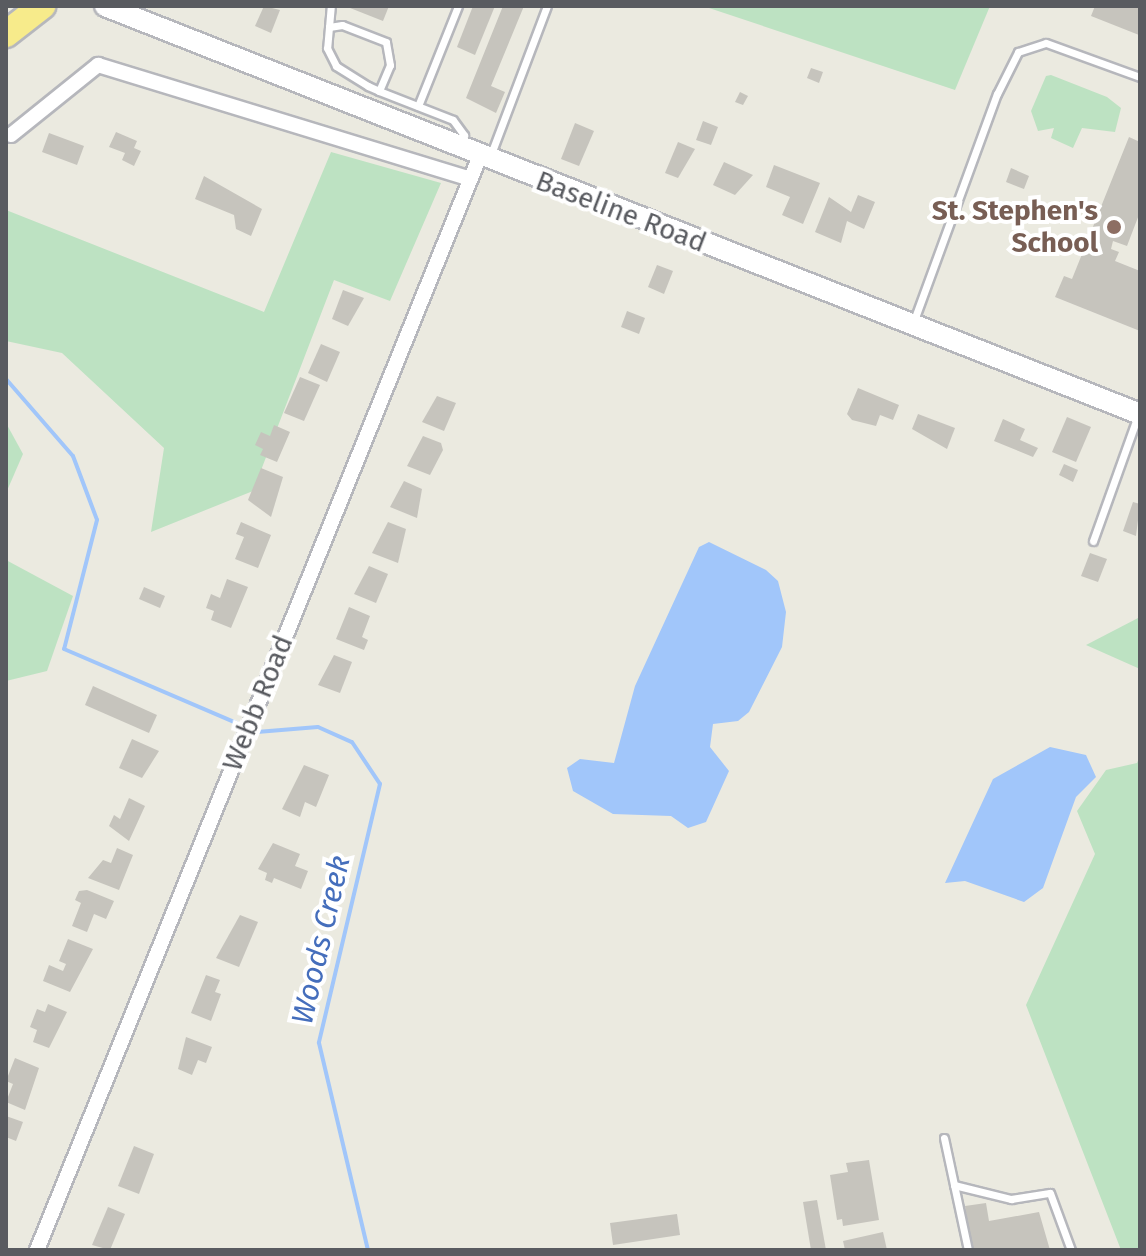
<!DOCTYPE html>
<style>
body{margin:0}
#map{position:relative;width:1146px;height:1256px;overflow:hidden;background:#ebeae0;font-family:"Fira Sans",sans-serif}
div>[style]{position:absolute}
.green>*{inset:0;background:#bde2c2}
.water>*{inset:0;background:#a1c6fa}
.stream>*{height:4px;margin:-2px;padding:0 2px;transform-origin:2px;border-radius:2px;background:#a1c6fa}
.building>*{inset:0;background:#c6c4bd}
.roads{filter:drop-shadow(2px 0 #b6b7bc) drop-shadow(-2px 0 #b6b7bc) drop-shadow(0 2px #b6b7bc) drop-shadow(0 -2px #b6b7bc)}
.lane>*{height:7px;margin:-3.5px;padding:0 3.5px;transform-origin:3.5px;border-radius:3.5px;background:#fff}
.street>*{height:14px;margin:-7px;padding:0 7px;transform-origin:7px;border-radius:7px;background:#fff}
.secondary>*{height:20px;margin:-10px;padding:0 10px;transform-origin:10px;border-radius:10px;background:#fff}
.highway>*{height:26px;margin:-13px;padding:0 13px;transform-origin:13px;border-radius:13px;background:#f7eb8b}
.dots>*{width:22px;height:22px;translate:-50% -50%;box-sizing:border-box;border:4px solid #fff;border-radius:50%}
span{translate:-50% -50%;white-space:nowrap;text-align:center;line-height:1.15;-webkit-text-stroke:8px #fff;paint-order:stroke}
.education-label{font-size:28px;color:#785e54;font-weight:700}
.right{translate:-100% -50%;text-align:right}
.street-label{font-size:28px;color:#595b60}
.water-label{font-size:30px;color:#456ebc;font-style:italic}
.frame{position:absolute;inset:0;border:8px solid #595b60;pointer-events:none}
</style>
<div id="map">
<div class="green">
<i style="clip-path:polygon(703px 6px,990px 6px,955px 90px)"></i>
<i style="clip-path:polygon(1051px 75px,1107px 97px,1121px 108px,1115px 132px,1082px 128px,1073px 148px,1051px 138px,1054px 128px,1038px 131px,1031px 111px,1046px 76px)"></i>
<i style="clip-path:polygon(331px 152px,441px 183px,390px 301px,334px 280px,253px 491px,151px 532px,164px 448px,62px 353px,6px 341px,6px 210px,264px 312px)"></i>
<i style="clip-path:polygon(6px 423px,23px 454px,6px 493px)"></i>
<i style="clip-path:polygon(6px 560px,73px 596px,47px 671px,6px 681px)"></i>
<i style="clip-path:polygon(1140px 617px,1140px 669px,1086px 645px)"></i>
<i style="clip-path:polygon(1140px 756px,1140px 1250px,1121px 1250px,1026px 1005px,1095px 854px,1077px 811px,1106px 770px,1137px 763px)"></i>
</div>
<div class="water">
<i style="clip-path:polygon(709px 542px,766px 570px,778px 581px,786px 612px,782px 647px,749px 712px,738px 721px,713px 724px,710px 747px,729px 771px,706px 822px,688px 828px,671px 816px,613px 814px,573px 791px,567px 768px,580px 759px,614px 763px,635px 686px,699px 547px)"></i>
<i style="clip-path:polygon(1050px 747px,1086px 755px,1096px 777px,1076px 797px,1043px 888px,1024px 902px,965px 881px,945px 883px,993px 779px)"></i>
</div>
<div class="stream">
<i style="left:6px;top:379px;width:102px;rotate:49deg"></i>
<i style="left:73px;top:456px;width:68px;rotate:69.4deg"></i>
<i style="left:97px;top:520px;width:133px;rotate:104.3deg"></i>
<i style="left:64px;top:649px;width:188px;rotate:23.2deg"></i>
<i style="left:257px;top:732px;width:61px;rotate:-4.7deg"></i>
<i style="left:318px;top:727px;width:37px;rotate:24deg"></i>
<i style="left:352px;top:742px;width:50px;rotate:56.3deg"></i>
<i style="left:380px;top:784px;width:266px;rotate:103.3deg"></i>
<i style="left:319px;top:1043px;width:213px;rotate:76.7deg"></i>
</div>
<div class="building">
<i style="clip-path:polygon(264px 6px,280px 10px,271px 33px,255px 26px)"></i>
<i style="clip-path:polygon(345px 6px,389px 6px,383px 21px)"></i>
<i style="clip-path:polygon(473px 6px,495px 6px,475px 55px,457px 47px)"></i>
<i style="clip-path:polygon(503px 6px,524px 6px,491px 86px,505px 92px,496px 113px,466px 98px)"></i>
<i style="clip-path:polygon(1095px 6px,1140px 6px,1139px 35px,1091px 16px)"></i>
<i style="clip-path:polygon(811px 68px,823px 72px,819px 83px,807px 78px)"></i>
<i style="clip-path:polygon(740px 92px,748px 96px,743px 105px,735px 102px)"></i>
<i style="clip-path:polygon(703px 121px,718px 127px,711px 145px,696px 140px)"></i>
<i style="clip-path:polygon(575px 123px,594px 131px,579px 166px,561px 159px)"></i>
<i style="clip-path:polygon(116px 132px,137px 141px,134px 148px,141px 151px,134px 166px,122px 160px,125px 153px,109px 147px)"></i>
<i style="clip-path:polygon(49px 133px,84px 146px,77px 165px,42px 152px)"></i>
<i style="clip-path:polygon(1129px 137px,1140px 142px,1140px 212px,1127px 246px,1113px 241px,1111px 249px,1119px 252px,1115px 261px,1140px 271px,1140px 331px,1055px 297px,1064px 276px,1072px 279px)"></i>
<i style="clip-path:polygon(678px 142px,695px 149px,678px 178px,665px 173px)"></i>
<i style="clip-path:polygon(724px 162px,753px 175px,735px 195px,713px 185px)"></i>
<i style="clip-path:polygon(774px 165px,820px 183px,803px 224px,782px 215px,790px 197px,766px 187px)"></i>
<i style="clip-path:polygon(1011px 168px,1029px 176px,1024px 189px,1006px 182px)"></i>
<i style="clip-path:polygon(204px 176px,262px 209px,251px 236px,236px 229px,234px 215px,195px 199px)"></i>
<i style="clip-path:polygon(858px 195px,875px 202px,864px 229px,847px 221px,841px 243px,815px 232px,829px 197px,851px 212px)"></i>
<i style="clip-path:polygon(657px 265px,673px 271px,664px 294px,648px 287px)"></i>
<i style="clip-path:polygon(343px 290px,364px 298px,348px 326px,332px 319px)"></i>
<i style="clip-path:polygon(627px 311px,645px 318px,639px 334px,621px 327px)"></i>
<i style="clip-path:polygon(321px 344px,340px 352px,327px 382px,308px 373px)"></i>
<i style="clip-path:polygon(300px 377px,320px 385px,304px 421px,284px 413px)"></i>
<i style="clip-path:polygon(858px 388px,899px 405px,893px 420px,880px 415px,876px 426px,852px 420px,847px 414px)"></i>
<i style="clip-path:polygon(437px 396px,456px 403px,444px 431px,422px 422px)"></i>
<i style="clip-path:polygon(918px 414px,955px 428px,947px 449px,912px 429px)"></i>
<i style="clip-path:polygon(1067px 417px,1091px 427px,1076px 462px,1052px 452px)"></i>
<i style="clip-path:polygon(1003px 419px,1025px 429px,1020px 440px,1038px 448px,1033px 457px,994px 441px)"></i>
<i style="clip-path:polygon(274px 425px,290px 432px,277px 462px,260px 455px,263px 449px,255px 445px,261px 432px,270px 436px)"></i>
<i style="clip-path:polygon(423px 436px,441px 443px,443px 450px,430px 475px,407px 466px)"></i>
<i style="clip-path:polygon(1064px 464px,1078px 470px,1073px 482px,1059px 475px)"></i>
<i style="clip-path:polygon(261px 468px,283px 477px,271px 517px,248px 500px)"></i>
<i style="clip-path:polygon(404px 481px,422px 489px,417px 518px,390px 507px)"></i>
<i style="clip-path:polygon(1133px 502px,1140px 504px,1136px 536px,1123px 531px)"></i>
<i style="clip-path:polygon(241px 522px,271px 535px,258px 568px,235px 559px,244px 537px,236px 534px)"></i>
<i style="clip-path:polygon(388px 522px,406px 529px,398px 563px,372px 553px)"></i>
<i style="clip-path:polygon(1090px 553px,1107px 559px,1098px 582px,1081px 576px)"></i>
<i style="clip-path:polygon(369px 566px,388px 574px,376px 603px,354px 594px)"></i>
<i style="clip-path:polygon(227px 579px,248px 587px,231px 628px,211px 620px,214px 611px,206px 608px,211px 594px,220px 598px)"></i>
<i style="clip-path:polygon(144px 587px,165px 596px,160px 608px,139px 599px)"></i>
<i style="clip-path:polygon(349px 607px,370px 616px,362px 637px,368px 640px,364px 650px,336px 639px)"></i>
<i style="clip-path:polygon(334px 655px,352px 662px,340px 693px,318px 685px)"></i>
<i style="clip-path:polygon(93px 686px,157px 715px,149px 733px,85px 705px)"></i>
<i style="clip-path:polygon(132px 739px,159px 751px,142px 778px,119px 768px)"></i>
<i style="clip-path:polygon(304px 765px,329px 775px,316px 807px,305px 802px,300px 817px,282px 809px)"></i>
<i style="clip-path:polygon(129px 798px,145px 806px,129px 841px,109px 826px,114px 815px,120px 819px)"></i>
<i style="clip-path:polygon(273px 843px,300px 854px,295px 866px,308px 871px,301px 889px,274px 878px,272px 883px,265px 880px,267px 873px,258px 869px)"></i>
<i style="clip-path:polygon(117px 848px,133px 855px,119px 890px,88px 878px,103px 860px,111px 863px)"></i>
<i style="clip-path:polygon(87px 890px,114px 901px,106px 919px,94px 914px,87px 932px,72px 926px,81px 903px,75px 900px,79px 891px)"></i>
<i style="clip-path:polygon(240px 915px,258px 922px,239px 967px,216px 958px)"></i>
<i style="clip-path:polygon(68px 939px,93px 949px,70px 992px,43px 981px,49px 965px,63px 971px,66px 964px,59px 961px)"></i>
<i style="clip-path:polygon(206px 975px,220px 980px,215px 992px,221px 994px,211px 1021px,191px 1013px)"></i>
<i style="clip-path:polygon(48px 1004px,67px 1012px,49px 1048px,33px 1042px,37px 1030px,30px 1027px,37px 1009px,45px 1012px)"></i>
<i style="clip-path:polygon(186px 1037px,212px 1047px,206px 1063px,198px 1060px,192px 1075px,178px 1069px)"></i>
<i style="clip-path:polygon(15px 1058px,39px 1068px,25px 1110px,6px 1102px,13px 1084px,6px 1081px)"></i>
<i style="clip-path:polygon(6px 1116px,23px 1122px,16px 1141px,6px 1137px)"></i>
<i style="clip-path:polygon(134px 1146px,154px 1154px,139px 1194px,118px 1186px)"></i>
<i style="clip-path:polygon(869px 1160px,879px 1220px,843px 1226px,842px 1219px,837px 1220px,830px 1175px,848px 1172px,846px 1163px)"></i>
<i style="clip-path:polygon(817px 1200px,826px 1250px,811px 1250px,803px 1202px)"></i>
<i style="clip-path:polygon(986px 1203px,989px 1221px,1039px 1212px,1050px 1250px,972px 1250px,965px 1206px)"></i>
<i style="clip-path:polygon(108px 1207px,125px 1214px,110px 1250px,92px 1245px)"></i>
<i style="clip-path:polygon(677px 1214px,680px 1235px,613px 1245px,610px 1223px)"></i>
<i style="clip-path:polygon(883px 1232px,887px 1250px,845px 1250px,843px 1241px)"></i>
</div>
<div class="roads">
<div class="lane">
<i style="left:329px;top:27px;width:21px;rotate:-85deg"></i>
<i style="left:379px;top:91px;width:28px;rotate:-67deg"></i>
<i style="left:390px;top:65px;width:23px;rotate:-100deg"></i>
<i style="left:386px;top:42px;width:47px;rotate:-158.9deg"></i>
<i style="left:342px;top:25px;width:13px;rotate:171deg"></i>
<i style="left:329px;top:27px;width:21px;rotate:95deg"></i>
<i style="left:327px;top:48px;width:20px;rotate:63deg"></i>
<i style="left:336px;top:66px;width:38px;rotate:32deg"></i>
<i style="left:368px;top:86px;width:12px;rotate:24deg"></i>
<i style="left:379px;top:91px;width:79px;rotate:21.4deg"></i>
<i style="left:453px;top:120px;width:19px;rotate:54deg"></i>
<i style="left:464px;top:135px;width:9px;rotate:108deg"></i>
<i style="left:418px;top:106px;width:108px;rotate:-68.2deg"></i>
<i style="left:491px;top:154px;width:158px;rotate:-69.3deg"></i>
<i style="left:913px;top:323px;width:244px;rotate:-69.9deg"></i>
<i style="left:997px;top:94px;width:47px;rotate:-63.4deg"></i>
<i style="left:1018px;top:52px;width:29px;rotate:-18deg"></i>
<i style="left:1046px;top:43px;width:100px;rotate:19.9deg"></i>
<i style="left:1093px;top:541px;width:134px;rotate:-70.3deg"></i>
<i style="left:944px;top:1138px;width:115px;rotate:77.9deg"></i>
<i style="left:954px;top:1185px;width:59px;rotate:13.8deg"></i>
<i style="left:1011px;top:1199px;width:39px;rotate:-9deg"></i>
<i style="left:1050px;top:1193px;width:61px;rotate:69.8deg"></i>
</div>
<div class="street">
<i style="left:11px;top:135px;width:112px;rotate:-38.8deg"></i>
<i style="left:98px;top:65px;width:389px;rotate:17deg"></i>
<i style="left:37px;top:1250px;width:1180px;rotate:-67.96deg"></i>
</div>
<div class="secondary">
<i style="left:105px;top:6px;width:1113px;rotate:21.51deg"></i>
</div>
<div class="highway">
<i style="left:6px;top:34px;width:46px;rotate:-37.9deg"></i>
</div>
</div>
<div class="dots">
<i style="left:1114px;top:227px;background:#8d6e63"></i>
</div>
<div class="education-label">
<span class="right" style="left:1098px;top:227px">St. Stephen's<br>School</span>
</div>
<div class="street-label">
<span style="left:621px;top:212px;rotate:21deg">Baseline Road</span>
<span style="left:258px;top:703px;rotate:-68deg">Webb Road</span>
</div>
<div class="water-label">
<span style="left:321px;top:940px;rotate:-77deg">Woods Creek</span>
</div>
<div class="frame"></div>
</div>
